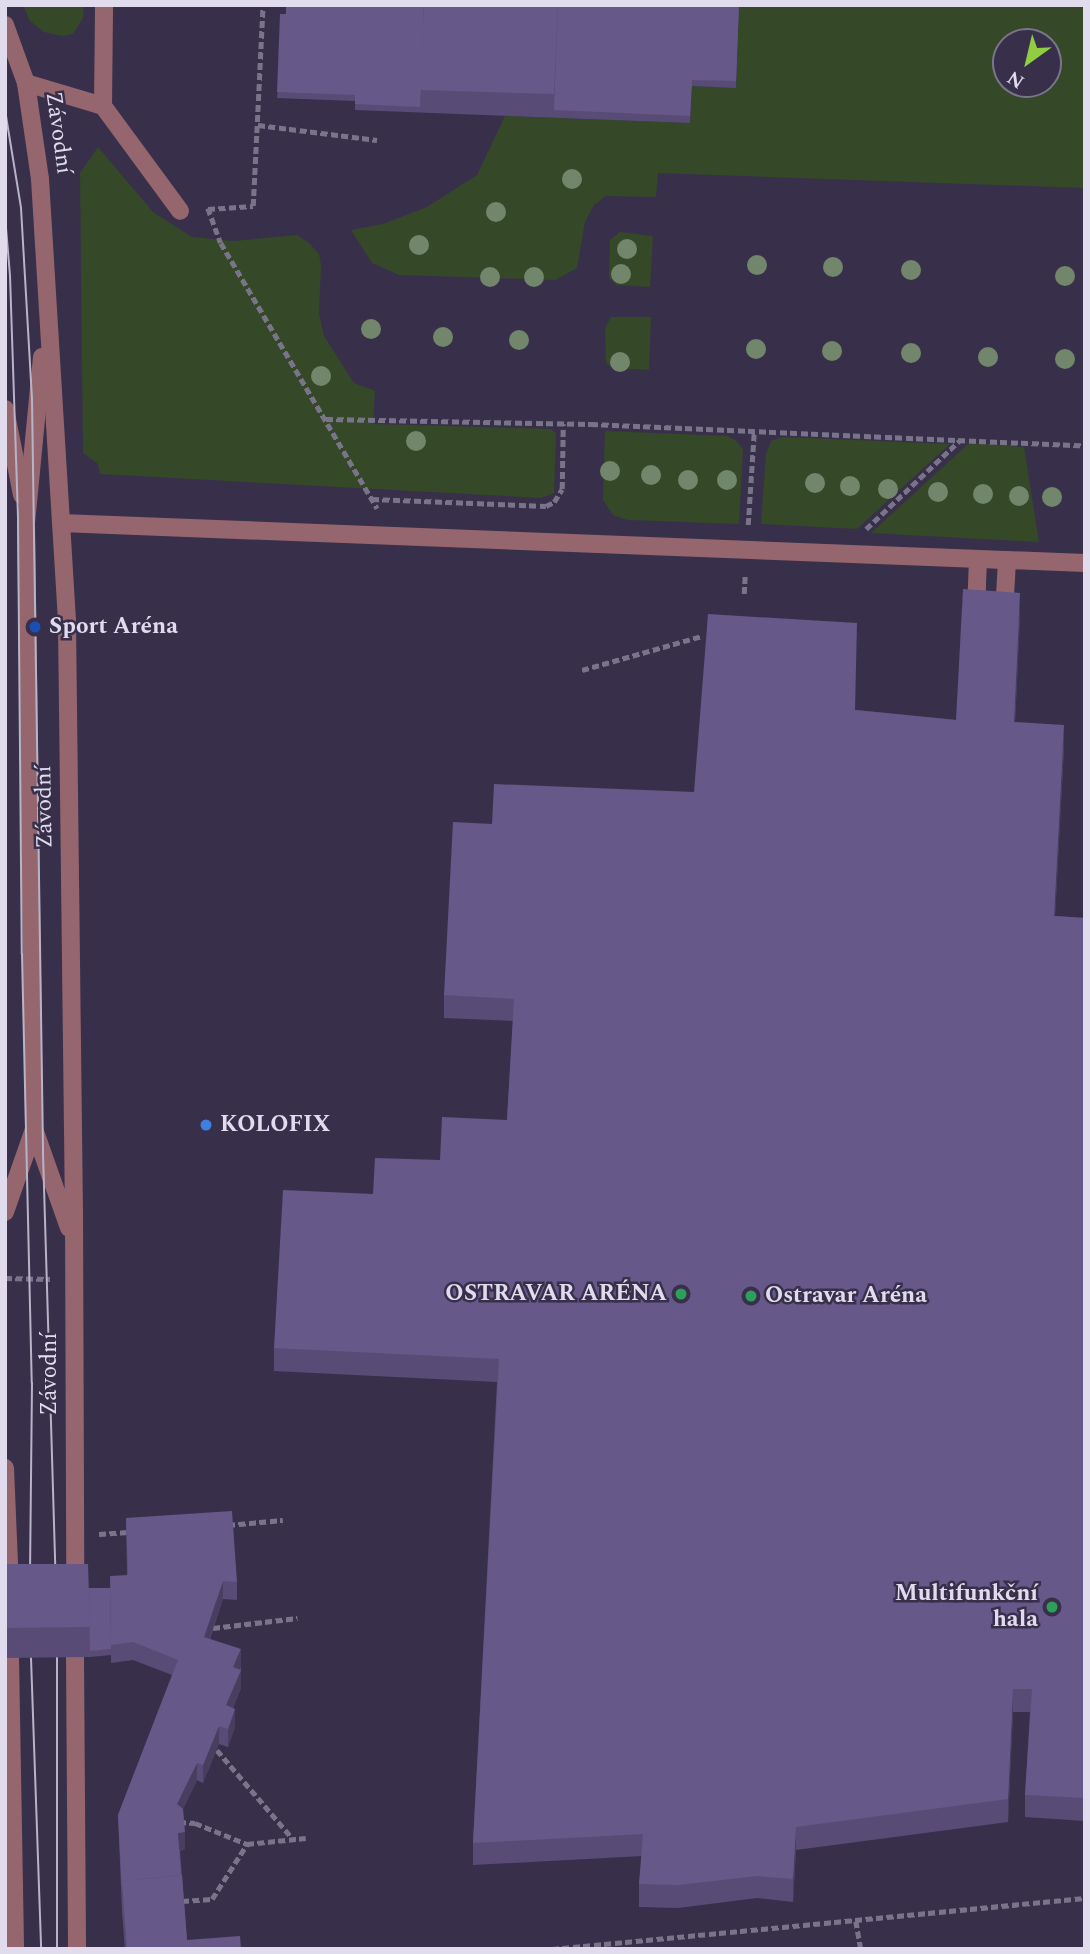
<!DOCTYPE html>
<meta charset="utf-8">
<style>
body{margin:0}
#map{position:relative;width:1090px;height:1954px;overflow:hidden;background:#38304b;font-family:Spectral,serif}
div>[style]{position:absolute}
.green>*{inset:0;background:#354828}
.path>*{height:4.5px;margin-top:-2.25px;transform-origin:0;background:repeating-linear-gradient(90deg,#7a748b 0 7px,transparent 0 10.5px)}
.minor>*{height:18px;margin:-9px;padding:0 9px;transform-origin:9px;border-radius:9px;background:#96666f}
.tram>*{height:2px;margin:-1px;padding:0 1px;transform-origin:1px;border-radius:1px;background:#b8b3c7}
.trees>*{width:20px;height:20px;margin:-10px;border-radius:50%;background:#72866b}
.wall>*{inset:0;background:#584c76}
.shaded-wall>*{inset:0;background:#473e60}
.building>*{inset:0;background:#665889}
.dots>*{width:19px;height:19px;translate:-50% -50%;box-sizing:border-box;border:4px solid #38304b;border-radius:50%}
span{translate:-50% -50%;white-space:nowrap;text-align:center;line-height:1.15;-webkit-text-stroke:5px #38304b;paint-order:stroke}
.street-label{font-size:23px;color:#e0dcee}
.poi-label{font-size:23px;color:#e0dcee;font-weight:700}
.left{translate:0 -50%;text-align:left}
.right{translate:-100% -50%;text-align:right}
.frame{position:absolute;inset:0;border:7px solid #e0dcee;pointer-events:none}
.north{position:absolute;left:992px;top:28px;width:70px;height:70px;box-sizing:border-box;background:#38304b;border:2px solid #7b758c;border-radius:50%;rotate:214deg;font-size:19px;font-weight:700;line-height:28px;text-align:center;color:#e0dcee}
.north::after{content:'';display:block;margin:auto;width:24px;height:32px;background:#90cd41;clip-path:polygon(50% 0,100% 100%,50% 72%,0 100%)}
</style>
<div id="map">
<div class="green">
<i style="clip-path:polygon(23px 5px,84px 5px,83px 18px,73px 34px,62px 36px,44px 32px,30px 21px)"></i>
<i style="clip-path:polygon(evenodd,739px 5px,1085px 5px,1085px 188px,658px 173px,656px 197px,606px 196px,594px 205px,585px 222px,577px 268px,555px 280px,399px 275px,372px 263px,351px 230px,383px 224px,427px 207px,477px 175px,505px 116px,690px 123px,692px 86px,736px 87px,739px 5px,1006px 42px,1048px 42px,1048px 84px,1006px 84px,1006px 42px)"></i>
<i style="clip-path:polygon(98px 147px,153px 212px,192px 237px,234px 241px,297px 235px,309px 243px,319px 254px,321px 265px,319px 313px,324px 336px,354px 383px,375px 391px,373px 424px,550px 429px,556px 433px,554px 493px,541px 498px,100px 474px,98px 464px,83px 453px,80px 173px)"></i>
<i style="clip-path:polygon(620px 232px,653px 236px,650px 287px,617px 285px,609px 278px,610px 240px)"></i>
<i style="clip-path:polygon(611px 317px,651px 317px,649px 370px,614px 368px,606px 363px,605px 328px)"></i>
<i style="clip-path:polygon(605px 431px,728px 436px,736px 441px,743px 449px,739px 524px,628px 520px,614px 516px,603px 500px)"></i>
<i style="clip-path:polygon(783px 437px,950px 444px,857px 529px,761px 524px,766px 454px,771px 441px)"></i>
<i style="clip-path:polygon(969px 443px,1024px 447px,1039px 542px,871px 533px)"></i>
</div>
<div class="path">
<i style="left:258px;top:125px;width:120px;rotate:7.2deg"></i>
<i style="left:208px;top:208px;width:37px;rotate:70deg"></i>
<i style="left:221px;top:243px;width:308px;rotate:59.5deg"></i>
<i style="left:208px;top:209px;width:45px;rotate:-3.8deg"></i>
<i style="left:253px;top:206px;width:201px;rotate:-87.2deg"></i>
<i style="left:326px;top:419px;width:265px;rotate:1.1deg"></i>
<i style="left:591px;top:424px;width:494px;rotate:2.5deg"></i>
<i style="left:372px;top:499px;width:174px;rotate:2.3deg"></i>
<i style="left:546px;top:506px;width:9px;rotate:-27deg"></i>
<i style="left:554px;top:502px;width:15px;rotate:-58deg"></i>
<i style="left:562px;top:489px;width:65px;rotate:-89.1deg"></i>
<i style="left:748px;top:525px;width:94px;rotate:-86.3deg"></i>
<i style="left:866px;top:529px;width:128px;rotate:-43.4deg"></i>
<i style="left:744px;top:594px;width:18px;rotate:-87deg"></i>
<i style="left:582px;top:670px;width:125px;rotate:-15.8deg"></i>
<i style="left:5px;top:1278px;width:45px;rotate:1.3deg"></i>
<i style="left:228px;top:1525px;width:55px;rotate:-5.2deg"></i>
<i style="left:99px;top:1534px;width:30px;rotate:-4deg"></i>
<i style="left:213px;top:1628px;width:85px;rotate:-6.8deg"></i>
<i style="left:217px;top:1750px;width:117px;rotate:49.5deg"></i>
<i style="left:179px;top:1822px;width:16px;rotate:4deg"></i>
<i style="left:195px;top:1823px;width:56px;rotate:22deg"></i>
<i style="left:247px;top:1844px;width:59px;rotate:-5.8deg"></i>
<i style="left:182px;top:1901px;width:30px;rotate:-4deg"></i>
<i style="left:212px;top:1899px;width:65px;rotate:-57.5deg"></i>
<i style="left:856px;top:1921px;width:28px;rotate:80deg"></i>
<i style="left:552px;top:1949px;width:535px;rotate:-5.47deg"></i>
</div>
<div class="minor">
<i style="left:5px;top:25px;width:62px;rotate:70.1deg"></i>
<i style="left:26px;top:83px;width:97px;rotate:81.7deg"></i>
<i style="left:40px;top:179px;width:446px;rotate:86.5deg"></i>
<i style="left:67px;top:624px;width:586px;rotate:89.32deg"></i>
<i style="left:74px;top:1210px;width:377px;rotate:89.8deg"></i>
<i style="left:26px;top:83px;width:80px;rotate:16.6deg"></i>
<i style="left:103px;top:106px;width:101px;rotate:-89.4deg"></i>
<i style="left:103px;top:106px;width:130px;rotate:53.7deg"></i>
<i style="left:42px;top:357px;width:166px;rotate:95.5deg"></i>
<i style="left:26px;top:522px;width:607px;rotate:89.24deg"></i>
<i style="left:34px;top:1129px;width:105px;rotate:70.5deg"></i>
<i style="left:5px;top:409px;width:88px;rotate:78.8deg"></i>
<i style="left:61px;top:523px;width:1025px;rotate:2.24deg"></i>
<i style="left:976px;top:611px;width:52px;rotate:-87.8deg"></i>
<i style="left:1004px;top:614px;width:54px;rotate:-86.8deg"></i>
<i style="left:5px;top:1212px;width:88px;rotate:-70.7deg"></i>
<i style="left:5px;top:1468px;width:118px;rotate:87.6deg"></i>
<i style="left:75px;top:1657px;width:292px;rotate:89.6deg"></i>
<i style="left:10px;top:1658px;width:291px;rotate:89deg"></i>
</div>
<div class="tram">
<i style="left:5px;top:110px;width:99px;rotate:80.7deg"></i>
<i style="left:21px;top:208px;width:191px;rotate:86.7deg"></i>
<i style="left:32px;top:399px;width:754px;rotate:89.16deg"></i>
<i style="left:43px;top:1153px;width:429px;rotate:88.3deg"></i>
<i style="left:5px;top:216px;width:60px;rotate:85.2deg"></i>
<i style="left:10px;top:276px;width:245px;rotate:88.1deg"></i>
<i style="left:18px;top:521px;width:433px;rotate:89.5deg"></i>
<i style="left:22px;top:954px;width:429px;rotate:88.7deg"></i>
<i style="left:32px;top:1383px;width:201px;rotate:90.6deg"></i>
<i style="left:57px;top:1657px;width:292px;rotate:90deg"></i>
<i style="left:31px;top:1658px;width:291px;rotate:88deg"></i>
</div>
<div class="trees">
<i style="left:572px;top:179px"></i>
<i style="left:496px;top:212px"></i>
<i style="left:419px;top:245px"></i>
<i style="left:627px;top:249px"></i>
<i style="left:757px;top:265px"></i>
<i style="left:833px;top:267px"></i>
<i style="left:911px;top:270px"></i>
<i style="left:621px;top:274px"></i>
<i style="left:1065px;top:276px"></i>
<i style="left:490px;top:277px"></i>
<i style="left:534px;top:277px"></i>
<i style="left:371px;top:329px"></i>
<i style="left:443px;top:337px"></i>
<i style="left:519px;top:340px"></i>
<i style="left:756px;top:349px"></i>
<i style="left:832px;top:351px"></i>
<i style="left:911px;top:353px"></i>
<i style="left:988px;top:357px"></i>
<i style="left:1065px;top:359px"></i>
<i style="left:620px;top:362px"></i>
<i style="left:321px;top:376px"></i>
<i style="left:416px;top:441px"></i>
<i style="left:610px;top:471px"></i>
<i style="left:651px;top:475px"></i>
<i style="left:688px;top:480px"></i>
<i style="left:727px;top:480px"></i>
<i style="left:815px;top:483px"></i>
<i style="left:850px;top:486px"></i>
<i style="left:888px;top:489px"></i>
<i style="left:938px;top:492px"></i>
<i style="left:983px;top:494px"></i>
<i style="left:1019px;top:496px"></i>
<i style="left:1052px;top:497px"></i>
</div>
<div class="wall">
<i style="clip-path:polygon(739px 5px,736px 88px,692px 86px,690px 123px,355px 110px,355px 101px,277px 98px,286px 14px)"></i>
<i style="clip-path:polygon(1020px 616px,1015px 723px,1064px 748px,1055px 916px,1085px 918px,1085px 1821px,1025px 1817px,1025px 1795px,1030px 1712px,1013px 1712px,1008px 1822px,796px 1850px,793px 1902px,757px 1898px,678px 1908px,639px 1907px,639px 1884px,642px 1856px,473px 1865px,473px 1843px,497px 1382px,274px 1371px,274px 1348px,373px 1194px,440px 1160px,507px 1120px,513px 1021px,444px 1018px,444px 995px,492px 824px,694px 792px,856px 710px,956px 720px)"></i>
<i style="clip-path:polygon(126px 1518px,237px 1582px,237px 1600px,223px 1599px,210px 1639px,241px 1667px,241px 1688px,233px 1708px,235px 1727px,228px 1747px,219px 1744px,203px 1783px,197px 1780px,183px 1809px,185px 1849px,180px 1851px,187px 1940px,241px 1949px,125px 1949px,122px 1911px,118px 1815px,172px 1675px,133px 1660px,111px 1663px,111px 1652px,111px 1655px,90px 1657px,5px 1658px,5px 1564px,89px 1588px,110px 1588px,127px 1575px)"></i>
</div>
<div class="shaded-wall">
<i style="clip-path:polygon(1020px 593px,1020px 616px,1014px 745px,1014px 722px)"></i>
<i style="clip-path:polygon(1064px 725px,1064px 748px,1054px 938px,1054px 916px)"></i>
<i style="clip-path:polygon(223px 1581px,223px 1599px,204px 1654px,204px 1637px)"></i>
<i style="clip-path:polygon(241px 1649px,241px 1667px,233px 1685px,233px 1667px)"></i>
<i style="clip-path:polygon(241px 1670px,241px 1688px,226px 1723px,226px 1705px)"></i>
<i style="clip-path:polygon(1013px 1689px,1013px 1712px,1008px 1822px,1008px 1799px)"></i>
<i style="clip-path:polygon(235px 1709px,235px 1727px,228px 1747px,228px 1729px)"></i>
<i style="clip-path:polygon(219px 1726px,219px 1744px,203px 1783px,203px 1765px)"></i>
<i style="clip-path:polygon(197px 1763px,197px 1780px,177px 1822px,177px 1804px)"></i>
<i style="clip-path:polygon(796px 1827px,796px 1850px,793px 1902px,793px 1879px)"></i>
<i style="clip-path:polygon(185px 1832px,185px 1849px,178px 1851px,178px 1833px)"></i>
</div>
<div class="building">
<i style="clip-path:polygon(286px 5px,424px 5px,420px 107px,355px 104px,355px 95px,277px 92px,280px 14px,286px 14px)"></i>
<i style="clip-path:polygon(424px 5px,558px 5px,554px 94px,420px 90px)"></i>
<i style="clip-path:polygon(558px 5px,739px 5px,736px 81px,692px 80px,690px 116px,554px 110px)"></i>
<i style="clip-path:polygon(963px 589px,1020px 593px,1014px 722px,1064px 725px,1054px 916px,1085px 918px,1085px 1798px,1025px 1795px,1032px 1689px,1013px 1689px,1008px 1799px,796px 1827px,793px 1879px,757px 1876px,678px 1885px,639px 1884px,643px 1834px,473px 1843px,499px 1359px,274px 1348px,283px 1190px,373px 1194px,375px 1158px,440px 1160px,442px 1117px,507px 1120px,514px 999px,444px 995px,453px 822px,492px 824px,494px 784px,694px 792px,708px 614px,857px 623px,855px 710px,956px 720px)"></i>
<i style="clip-path:polygon(232px 1511px,237px 1582px,223px 1581px,204px 1637px,241px 1649px,233px 1667px,241px 1670px,226px 1705px,235px 1709px,228px 1729px,219px 1726px,203px 1765px,197px 1763px,177px 1804px,183px 1809px,185px 1832px,178px 1833px,181px 1875px,122px 1881px,122px 1893px,118px 1815px,178px 1660px,133px 1642px,111px 1645px,110px 1576px,128px 1575px,126px 1518px)"></i>
<i style="clip-path:polygon(5px 1564px,88px 1564px,90px 1627px,5px 1628px)"></i>
<i style="clip-path:polygon(89px 1588px,110px 1588px,111px 1649px,90px 1651px)"></i>
<i style="clip-path:polygon(182px 1875px,187px 1940px,240px 1936px,241px 1949px,127px 1949px,122px 1881px)"></i>
</div>
<div class="dots">
<i style="left:35px;top:627px;background:#1a4fb4"></i>
<i style="left:206px;top:1125px;background:#3f7fe0"></i>
<i style="left:681px;top:1294px;background:#2e9e5b"></i>
<i style="left:751px;top:1296px;background:#2e9e5b"></i>
<i style="left:1052px;top:1607px;background:#2e9e5b"></i>
</div>
<div class="street-label">
<span style="left:58px;top:133px;rotate:82deg">Závodní</span>
<span style="left:45px;top:807px;rotate:-91deg">Závodní</span>
<span style="left:50px;top:1374px;rotate:-90deg">Závodní</span>
</div>
<div class="poi-label">
<span class="left" style="left:49px;top:627px">Sport Aréna</span>
<span class="left" style="left:220px;top:1125px">KOLOFIX</span>
<span class="right" style="left:667px;top:1294px">OSTRAVAR ARÉNA</span>
<span class="left" style="left:765px;top:1296px">Ostravar Aréna</span>
<span class="right" style="left:1038px;top:1607px">Multifunkční<br>hala</span>
</div>
<div class="frame"></div>
<div class="north">N</div>
</div>
